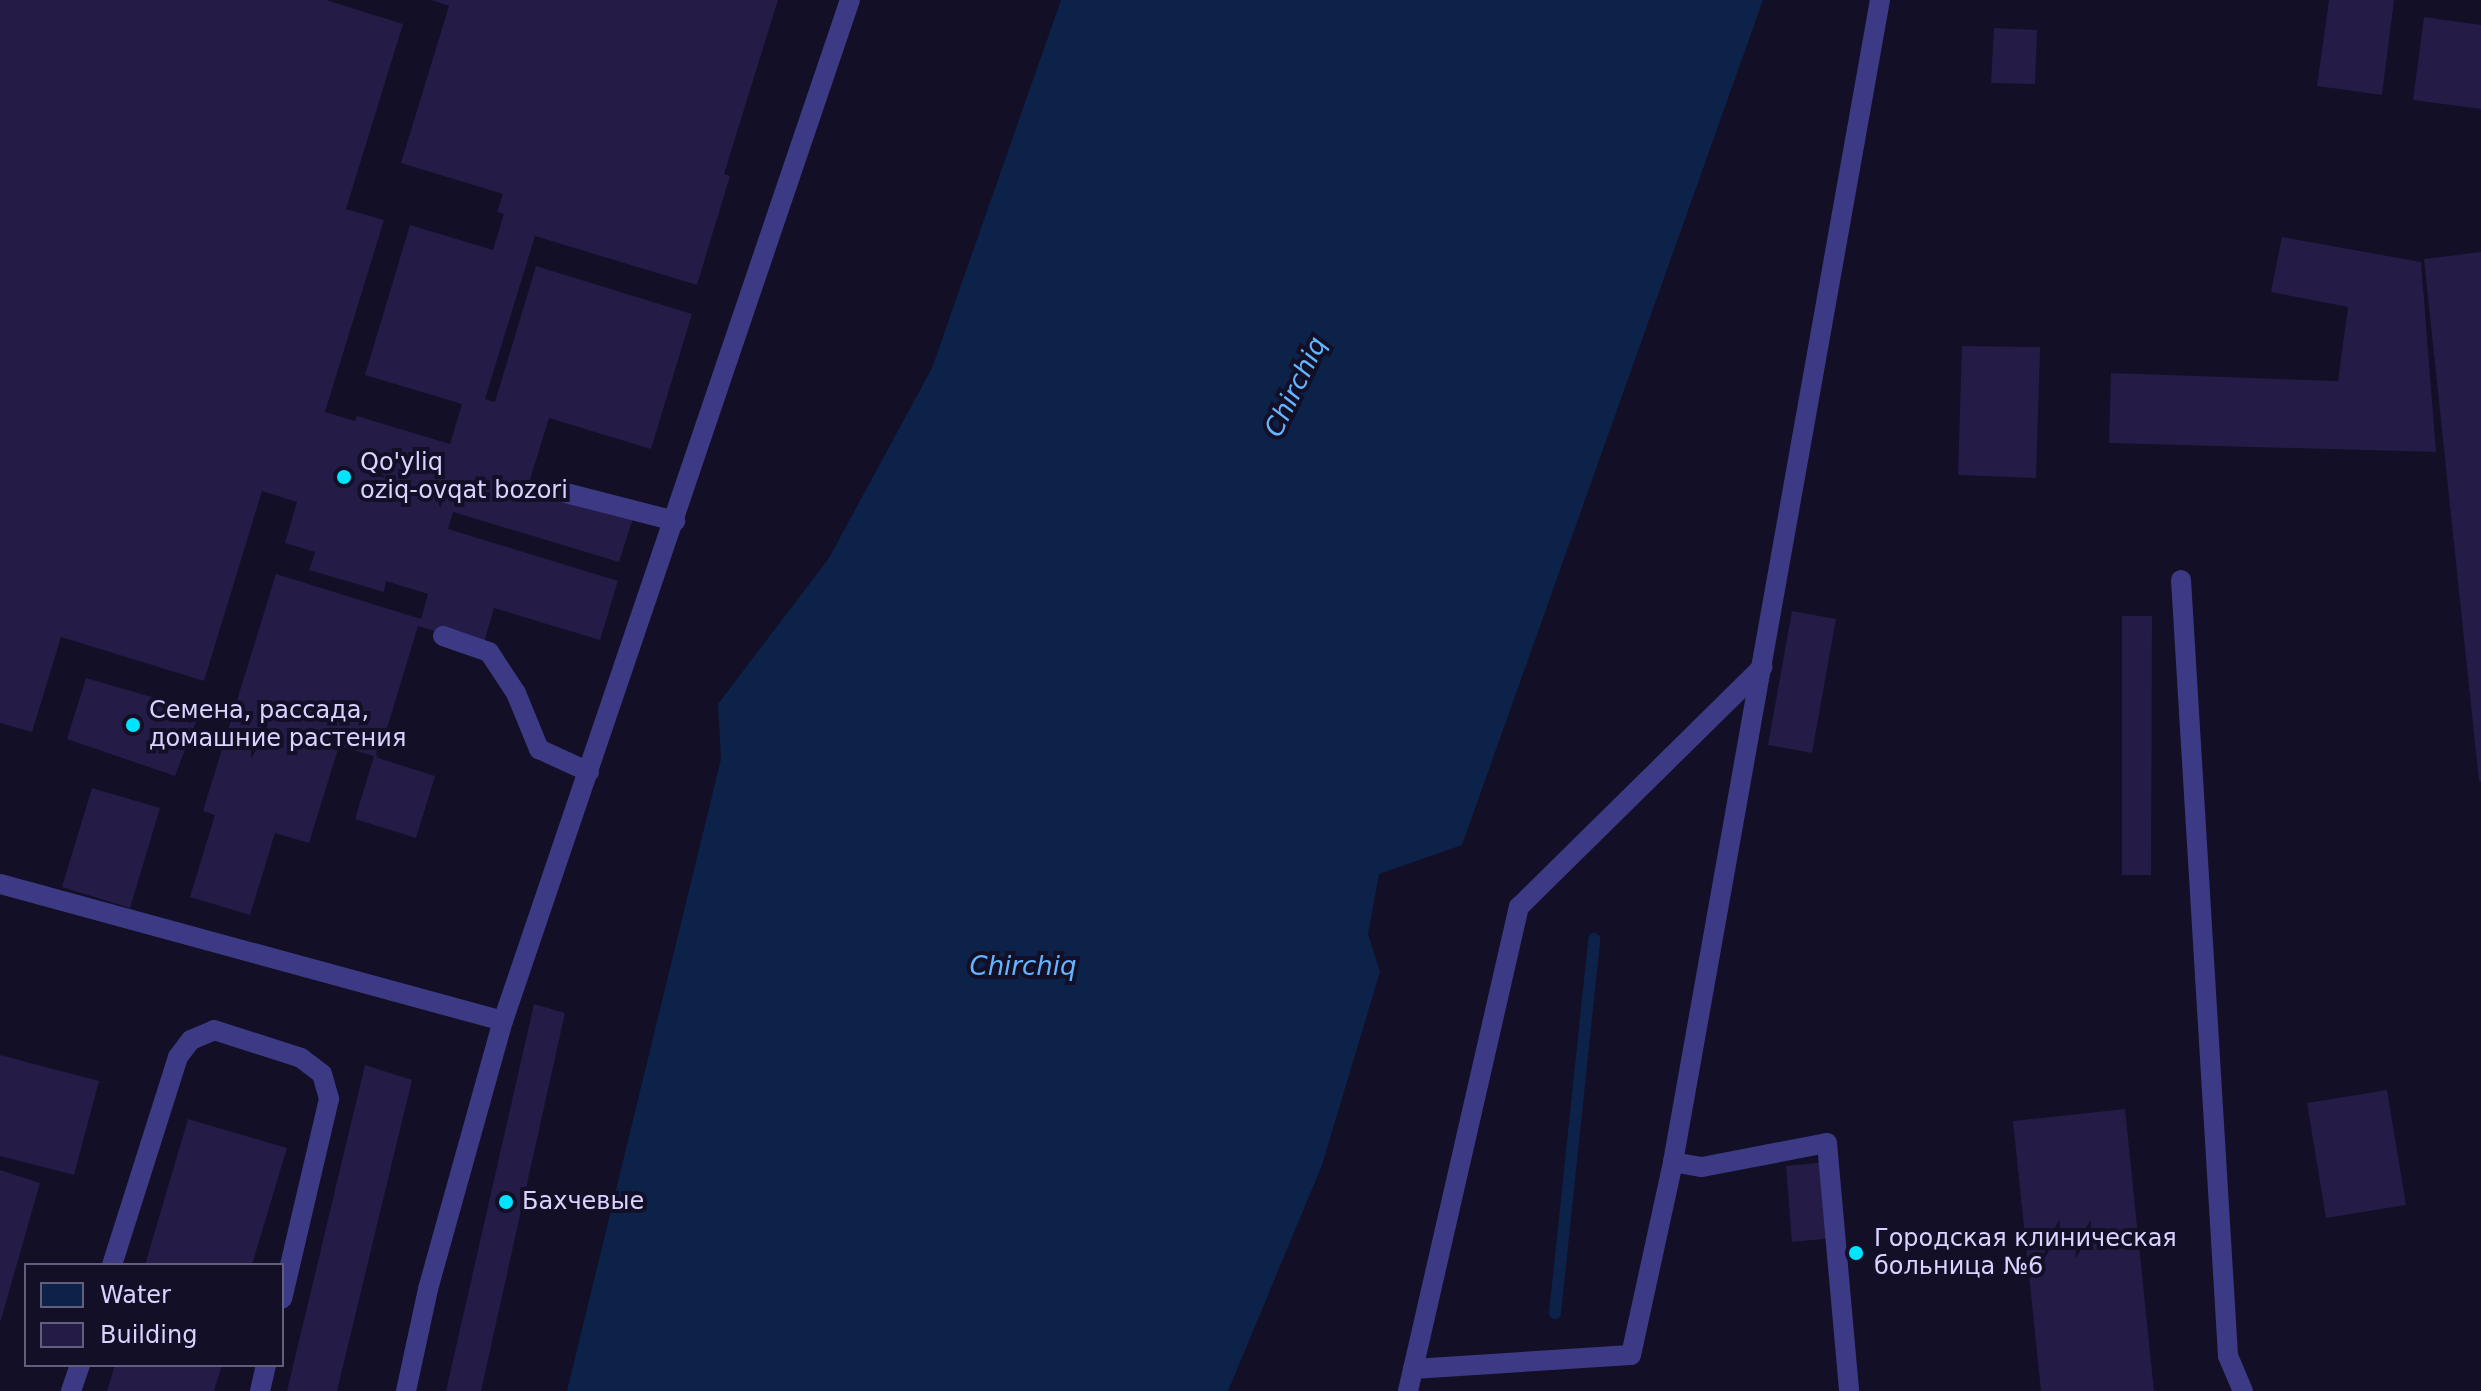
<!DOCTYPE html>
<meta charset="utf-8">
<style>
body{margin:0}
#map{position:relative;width:2481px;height:1391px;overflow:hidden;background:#130f26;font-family:"DejaVu Sans",sans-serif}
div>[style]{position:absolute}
.water>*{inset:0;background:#0c2248}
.stream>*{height:12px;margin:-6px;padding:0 6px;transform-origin:6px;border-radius:6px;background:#0c2248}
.building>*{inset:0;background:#241b47}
.lane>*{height:20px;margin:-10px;padding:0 10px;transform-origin:10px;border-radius:10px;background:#3d3a85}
.dots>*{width:22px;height:22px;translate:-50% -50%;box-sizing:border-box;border:4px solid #130f26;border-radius:50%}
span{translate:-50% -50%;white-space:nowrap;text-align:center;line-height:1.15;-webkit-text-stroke:8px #130f26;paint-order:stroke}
.poi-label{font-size:24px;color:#d9d4ff}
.left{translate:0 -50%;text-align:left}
.water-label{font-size:26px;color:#62b6ff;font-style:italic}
.legend{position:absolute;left:24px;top:1263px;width:260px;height:104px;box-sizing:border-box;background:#130f26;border:2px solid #625e7d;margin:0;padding:10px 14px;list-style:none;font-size:24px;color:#d9d4ff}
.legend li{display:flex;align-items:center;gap:16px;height:40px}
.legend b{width:40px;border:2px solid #625e7d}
</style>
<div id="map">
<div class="water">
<i style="clip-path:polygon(1061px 0,1763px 0,1462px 845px,1379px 874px,1368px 934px,1380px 972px,1322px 1165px,1228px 1391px,567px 1391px,721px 759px,718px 704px,829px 558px,932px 368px)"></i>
</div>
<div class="stream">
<i style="left:1555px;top:1313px;width:376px;rotate:-84deg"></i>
</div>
<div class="building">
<i style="clip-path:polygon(0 0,326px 0,403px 24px,346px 209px,384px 220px,325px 412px,355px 421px,357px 416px,450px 444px,462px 404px,365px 375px,410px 225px,493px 250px,504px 214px,497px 212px,503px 194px,401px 163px,449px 6px,431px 0,778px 0,724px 174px,730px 176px,697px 285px,535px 236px,485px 399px,495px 402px,536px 266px,692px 314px,651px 449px,549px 418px,528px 486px,633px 518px,619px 562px,453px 512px,448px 529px,618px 581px,600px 640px,494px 608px,483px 646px,418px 626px,378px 758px,435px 776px,416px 838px,355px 819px,374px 756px,339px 746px,309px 843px,275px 833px,250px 915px,190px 897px,215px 815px,203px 811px,276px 574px,421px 619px,428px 594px,386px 581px,384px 592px,309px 570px,315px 552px,285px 543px,297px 502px,262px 491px,204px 681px,61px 637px,32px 732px,0 723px)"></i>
<i style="clip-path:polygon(2329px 0,2394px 0,2382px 95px,2317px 86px)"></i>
<i style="clip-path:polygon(2424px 17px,2481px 25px,2481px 109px,2413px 100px)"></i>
<i style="clip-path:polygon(1994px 28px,2037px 30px,2035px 84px,1991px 83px)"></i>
<i style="clip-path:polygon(2282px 237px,2421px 262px,2436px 452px,2109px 443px,2111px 373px,2338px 381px,2348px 307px,2271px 292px)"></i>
<i style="clip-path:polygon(2481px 252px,2481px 781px,2479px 781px,2424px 259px)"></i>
<i style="clip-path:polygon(1962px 346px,2040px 347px,2036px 478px,1958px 475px)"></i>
<i style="clip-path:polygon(1792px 611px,1836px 619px,1812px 753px,1768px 745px)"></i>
<i style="clip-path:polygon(2122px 616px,2152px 616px,2151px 875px,2122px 875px)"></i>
<i style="clip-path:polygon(86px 678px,200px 711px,175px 776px,67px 739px)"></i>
<i style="clip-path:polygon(92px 788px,160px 808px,130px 908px,62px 887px)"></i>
<i style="clip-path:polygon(534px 1004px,565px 1013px,481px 1391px,446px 1391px)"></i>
<i style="clip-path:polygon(0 1055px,99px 1081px,74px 1175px,0 1156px)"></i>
<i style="clip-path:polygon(365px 1065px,412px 1080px,337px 1391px,287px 1391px)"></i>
<i style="clip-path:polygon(2387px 1090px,2406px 1205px,2326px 1218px,2307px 1103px)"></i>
<i style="clip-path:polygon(2125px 1109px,2154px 1391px,2041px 1391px,2013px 1121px)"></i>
<i style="clip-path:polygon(188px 1119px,287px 1148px,252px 1265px,145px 1265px)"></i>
<i style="clip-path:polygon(1827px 1162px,1833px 1238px,1792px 1242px,1786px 1166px)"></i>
<i style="clip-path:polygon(0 1170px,40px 1183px,1px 1320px,0 1320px)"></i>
<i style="clip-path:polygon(115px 1365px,222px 1365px,214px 1391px,107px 1391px)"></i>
</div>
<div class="lane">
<i style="left:562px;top:492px;width:117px;rotate:14.4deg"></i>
<i style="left:2181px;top:580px;width:777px;rotate:86.53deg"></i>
<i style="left:2228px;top:1356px;width:38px;rotate:67deg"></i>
<i style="left:443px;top:636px;width:49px;rotate:19.2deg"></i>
<i style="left:489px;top:652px;width:49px;rotate:56.6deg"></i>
<i style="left:516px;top:693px;width:61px;rotate:67.7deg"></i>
<i style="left:539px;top:749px;width:55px;rotate:24.7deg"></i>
<i style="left:0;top:884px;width:521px;rotate:15.24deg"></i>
<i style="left:1673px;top:1162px;width:29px;rotate:10deg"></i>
<i style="left:1702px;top:1167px;width:127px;rotate:-10.9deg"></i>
<i style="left:1827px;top:1143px;width:249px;rotate:84.9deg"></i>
<i style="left:112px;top:1265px;width:218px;rotate:-72.4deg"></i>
<i style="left:178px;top:1057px;width:21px;rotate:-53deg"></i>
<i style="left:191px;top:1040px;width:25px;rotate:-23deg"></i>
<i style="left:214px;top:1030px;width:91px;rotate:17.8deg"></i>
<i style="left:301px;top:1058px;width:26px;rotate:37deg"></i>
<i style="left:322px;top:1074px;width:26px;rotate:74deg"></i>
<i style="left:329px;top:1099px;width:205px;rotate:103.2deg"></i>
<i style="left:1413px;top:1369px;width:218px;rotate:-3.7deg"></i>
<i style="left:1631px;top:1355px;width:198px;rotate:-77.7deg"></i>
<i style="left:1673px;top:1162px;width:1180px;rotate:-79.9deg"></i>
<i style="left:71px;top:1391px;width:28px;rotate:-71deg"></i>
<i style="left:260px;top:1391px;width:27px;rotate:-77deg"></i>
<i style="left:406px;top:1391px;width:104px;rotate:-77.8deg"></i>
<i style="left:428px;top:1289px;width:278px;rotate:-74.4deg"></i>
<i style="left:503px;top:1021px;width:1078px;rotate:-71.23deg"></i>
<i style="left:1408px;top:1391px;width:497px;rotate:-77.1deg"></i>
<i style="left:1519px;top:907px;width:342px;rotate:-44.6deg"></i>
</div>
<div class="dots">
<i style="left:344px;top:477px;background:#00e5ff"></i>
<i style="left:133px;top:725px;background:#00e5ff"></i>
<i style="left:506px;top:1202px;background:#00e5ff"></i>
<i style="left:1856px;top:1253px;background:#00e5ff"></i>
</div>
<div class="poi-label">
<span class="left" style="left:360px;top:477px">Qo'yliq<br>oziq-ovqat bozori</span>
<span class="left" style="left:149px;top:725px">Семена, рассада,<br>домашние растения</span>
<span class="left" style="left:522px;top:1202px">Бахчевые</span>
<span class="left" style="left:1874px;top:1253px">Городская клиническая<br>больница №6</span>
</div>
<div class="water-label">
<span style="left:1296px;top:387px;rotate:-64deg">Chirchiq</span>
<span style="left:1023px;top:967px">Chirchiq</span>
</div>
<ul class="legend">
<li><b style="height:22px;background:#0c2248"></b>Water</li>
<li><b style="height:22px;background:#241b47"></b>Building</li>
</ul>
</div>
